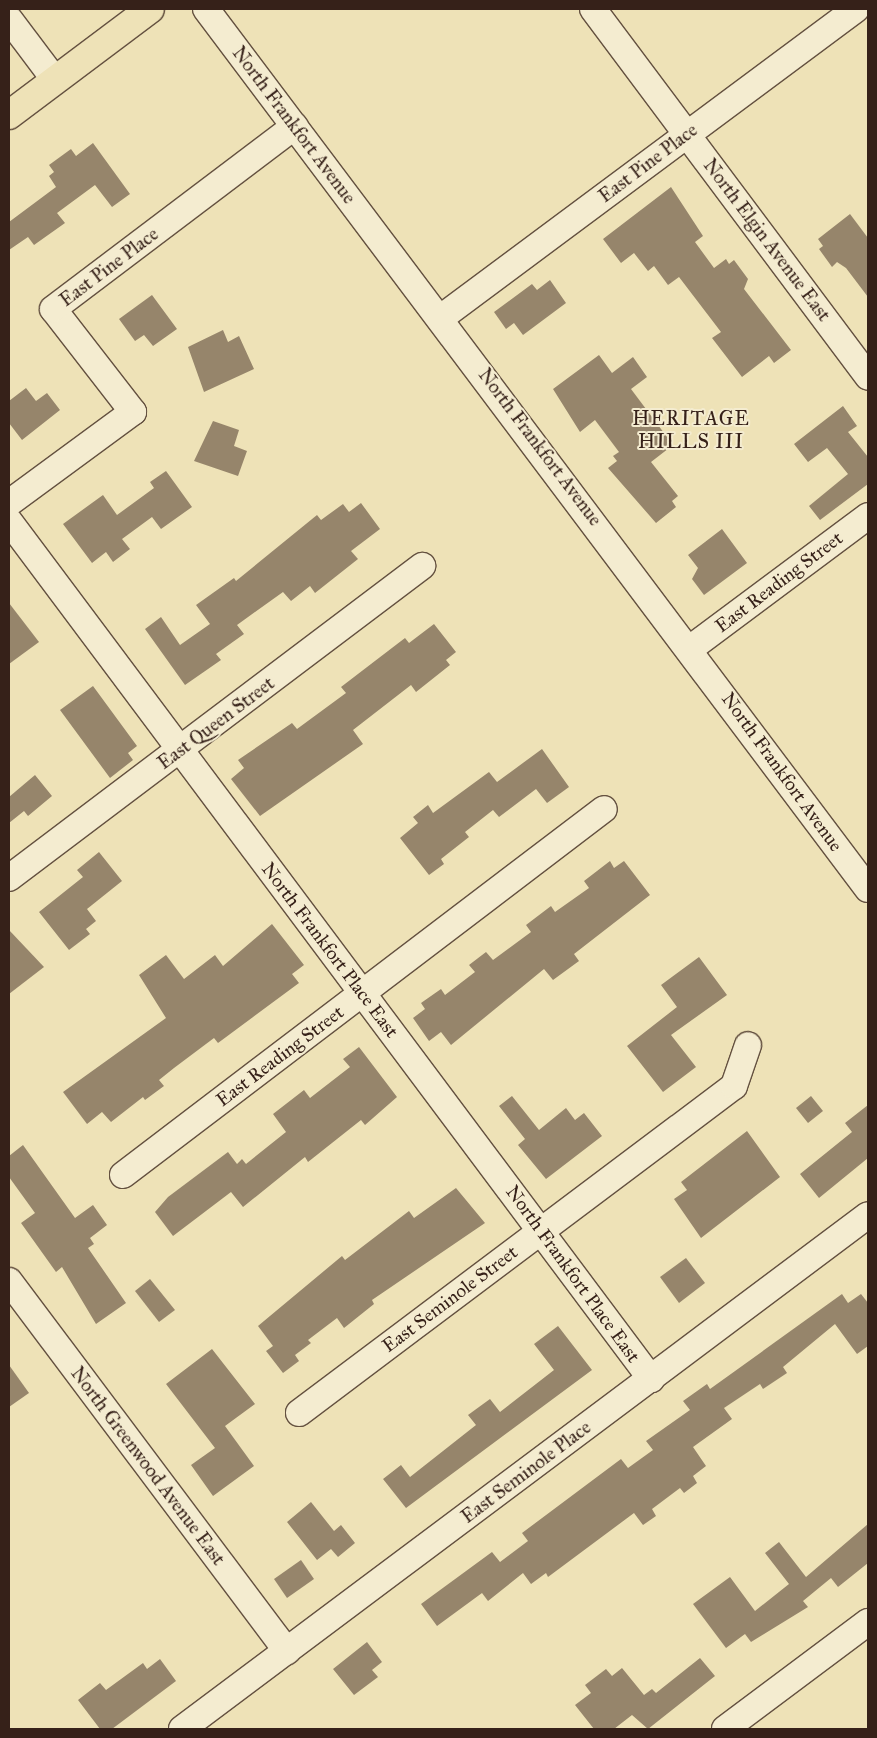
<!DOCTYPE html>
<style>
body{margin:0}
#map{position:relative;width:877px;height:1738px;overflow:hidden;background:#eee2b7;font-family:"IM FELL Great Primer",serif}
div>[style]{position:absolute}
.building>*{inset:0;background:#96856b}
.roads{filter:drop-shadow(1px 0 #645140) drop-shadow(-1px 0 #645140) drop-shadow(0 1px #645140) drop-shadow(0 -1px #645140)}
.minor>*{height:26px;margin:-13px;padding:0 13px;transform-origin:13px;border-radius:13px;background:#f4ecd0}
.major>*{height:28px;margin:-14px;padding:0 14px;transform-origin:14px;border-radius:14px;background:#eee2b7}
span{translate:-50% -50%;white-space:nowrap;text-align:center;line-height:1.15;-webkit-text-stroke:4px #f4ecd0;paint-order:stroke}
.street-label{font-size:19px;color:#362119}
.neighbourhood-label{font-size:20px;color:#362119;letter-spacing:1px}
.frame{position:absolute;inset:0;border:10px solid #362119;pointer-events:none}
</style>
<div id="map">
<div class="building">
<i style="clip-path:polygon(93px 143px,130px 194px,112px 207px,95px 185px,57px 213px,65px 223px,34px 245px,28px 237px,9px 250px,9px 222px,56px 187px,49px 176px,54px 172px,49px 165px,71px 149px,76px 156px)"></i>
<i style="clip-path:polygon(671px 187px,703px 236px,695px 242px,714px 268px,726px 259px,729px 264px,734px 260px,748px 279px,744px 289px,791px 350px,774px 363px,769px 356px,742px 377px,712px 338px,721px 332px,679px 277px,668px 285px,654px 266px,648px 271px,634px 253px,621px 263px,603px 239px)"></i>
<i style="clip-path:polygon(850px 214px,868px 238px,868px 297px,846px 268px,837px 262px,832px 267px,819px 249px,823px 246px,818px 239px)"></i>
<i style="clip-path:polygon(550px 280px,566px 303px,523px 335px,514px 323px,506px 329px,494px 312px,532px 284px,537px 290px)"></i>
<i style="clip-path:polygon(152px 295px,177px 329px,153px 346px,144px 335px,135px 341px,119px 319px)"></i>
<i style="clip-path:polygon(223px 330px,228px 342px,239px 336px,254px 369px,204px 392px,188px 347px)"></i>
<i style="clip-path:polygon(599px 355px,612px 373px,633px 357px,647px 377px,631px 389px,673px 445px,651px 462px,678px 496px,672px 501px,676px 507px,656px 523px,608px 468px,617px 461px,613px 456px,619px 452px,595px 420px,580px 432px,553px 389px)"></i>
<i style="clip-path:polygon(26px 388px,36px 401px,47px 393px,60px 410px,22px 440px,9px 423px,9px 401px)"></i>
<i style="clip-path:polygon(843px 406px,857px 426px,848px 432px,868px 457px,868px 484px,820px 520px,809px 506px,848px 474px,827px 448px,808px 462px,794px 444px)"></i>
<i style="clip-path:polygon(213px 421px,239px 430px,234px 446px,247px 451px,238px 476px,194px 461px)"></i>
<i style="clip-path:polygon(166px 471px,192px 507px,161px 529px,152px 517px,122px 539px,130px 549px,113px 562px,106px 552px,92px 563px,63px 524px,103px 495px,117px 515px,154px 488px,150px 482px)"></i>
<i style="clip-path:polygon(361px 503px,380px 529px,351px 551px,358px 559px,315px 593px,310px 586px,291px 601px,283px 592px,237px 625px,244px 634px,216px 654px,221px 660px,185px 685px,145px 629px,161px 617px,180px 645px,210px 624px,196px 605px,234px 578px,236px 581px,317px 515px,321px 520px,343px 504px,349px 512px)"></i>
<i style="clip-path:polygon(722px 529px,747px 563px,704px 595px,692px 579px,698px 568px,688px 555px)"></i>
<i style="clip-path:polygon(9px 603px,39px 642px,9px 664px)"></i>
<i style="clip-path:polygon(434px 624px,456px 652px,446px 660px,450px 665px,416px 692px,411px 685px,353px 730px,363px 744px,260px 816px,231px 779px,244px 768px,238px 760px,292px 723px,297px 729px,346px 693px,341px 687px,371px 664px,405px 638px,409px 643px)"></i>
<i style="clip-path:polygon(93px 686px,137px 746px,128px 753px,133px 760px,110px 778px,60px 710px)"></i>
<i style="clip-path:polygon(542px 749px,569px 787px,547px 803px,536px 789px,499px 817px,493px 810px,465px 832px,469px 837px,441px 859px,444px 864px,429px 875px,400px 838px,418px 823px,413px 817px,428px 805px,433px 813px,489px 772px,497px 782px)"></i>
<i style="clip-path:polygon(35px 775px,52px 796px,28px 816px,24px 811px,9px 823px,9px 797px)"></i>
<i style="clip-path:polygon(99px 852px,122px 881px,87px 909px,96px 921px,86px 929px,90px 934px,69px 950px,39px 912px,83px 877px,77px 870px)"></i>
<i style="clip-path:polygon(610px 861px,614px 868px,624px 861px,650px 895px,574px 954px,579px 961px,553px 980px,544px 969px,451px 1045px,441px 1032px,429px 1041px,413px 1018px,425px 1009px,421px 1003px,441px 989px,445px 995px,475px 972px,469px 965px,486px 952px,493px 960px,531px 932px,526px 925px,551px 906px,555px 912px,589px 888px,584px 881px)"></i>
<i style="clip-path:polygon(272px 924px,304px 965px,292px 974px,299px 983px,218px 1043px,214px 1038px,174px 1068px,159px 1080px,164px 1086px,145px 1100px,143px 1097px,111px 1122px,102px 1112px,87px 1124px,63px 1092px,166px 1018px,139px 975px,166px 955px,184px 979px,215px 955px,223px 966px)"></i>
<i style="clip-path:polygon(9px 930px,44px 967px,9px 994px)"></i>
<i style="clip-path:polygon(699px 957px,727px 995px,671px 1035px,696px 1067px,663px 1092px,627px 1046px,677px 1007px,661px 985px)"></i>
<i style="clip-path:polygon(359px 1047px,397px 1097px,365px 1125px,361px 1120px,308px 1162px,305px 1157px,243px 1207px,231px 1192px,173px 1236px,155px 1212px,168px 1197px,228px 1152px,237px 1164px,242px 1159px,246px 1164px,286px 1132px,273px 1114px,304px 1090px,310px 1098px,350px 1067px,343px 1059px)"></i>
<i style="clip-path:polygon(512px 1096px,539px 1130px,566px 1108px,575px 1120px,584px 1113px,602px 1136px,546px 1179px,518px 1145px,525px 1139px,499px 1106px)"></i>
<i style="clip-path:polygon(811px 1096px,823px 1111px,808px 1123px,796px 1108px)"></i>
<i style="clip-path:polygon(868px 1105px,868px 1158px,819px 1198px,800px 1174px,852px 1132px,845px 1123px)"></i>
<i style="clip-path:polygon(747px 1131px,780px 1177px,701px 1238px,674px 1199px,687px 1190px,681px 1182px)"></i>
<i style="clip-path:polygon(23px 1145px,75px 1218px,93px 1205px,107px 1225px,90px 1238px,94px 1244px,88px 1248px,126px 1303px,96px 1324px,62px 1267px,56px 1272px,21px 1223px,35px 1213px,9px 1177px,9px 1156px)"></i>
<i style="clip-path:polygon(456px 1188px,485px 1223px,372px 1300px,374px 1304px,344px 1328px,337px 1318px,308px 1340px,311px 1343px,295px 1355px,299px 1361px,283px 1373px,266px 1351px,273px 1346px,258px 1326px,342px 1256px,345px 1260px,409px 1211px,414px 1218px)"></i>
<i style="clip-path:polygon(686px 1258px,705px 1283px,679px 1303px,660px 1277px)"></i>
<i style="clip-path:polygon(150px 1279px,175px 1310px,159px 1322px,135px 1291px)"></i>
<i style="clip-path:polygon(842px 1294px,848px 1303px,861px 1294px,868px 1303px,868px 1346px,857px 1354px,835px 1324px,783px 1367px,787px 1373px,763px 1389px,760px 1384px,724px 1408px,732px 1419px,693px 1447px,706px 1466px,693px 1476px,697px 1483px,684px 1493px,680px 1488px,652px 1509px,656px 1516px,643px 1525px,634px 1513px,548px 1577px,546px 1573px,531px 1584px,523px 1573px,488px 1601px,482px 1593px,437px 1626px,421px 1604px,492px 1552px,500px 1562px,528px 1541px,522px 1533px,621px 1459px,628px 1468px,653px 1450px,646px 1441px,690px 1410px,683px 1401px,707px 1384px,710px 1389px)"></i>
<i style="clip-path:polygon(558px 1326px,592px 1370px,406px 1508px,383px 1479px,401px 1465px,410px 1477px,476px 1425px,468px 1415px,490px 1399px,500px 1412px,554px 1370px,534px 1344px)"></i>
<i style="clip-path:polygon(212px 1349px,255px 1404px,225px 1426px,254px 1466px,213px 1496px,191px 1465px,215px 1448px,166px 1384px)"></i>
<i style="clip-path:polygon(9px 1365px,29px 1393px,9px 1407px)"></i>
<i style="clip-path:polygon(311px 1502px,334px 1531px,341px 1525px,355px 1543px,338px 1557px,331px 1549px,317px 1560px,287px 1522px)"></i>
<i style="clip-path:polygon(868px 1524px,868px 1563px,838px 1587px,831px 1578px,803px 1601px,808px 1607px,751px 1642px,745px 1634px,726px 1648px,693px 1604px,730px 1577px,755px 1611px,789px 1584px,765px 1553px,779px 1542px,806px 1577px)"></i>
<i style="clip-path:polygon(301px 1560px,314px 1579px,287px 1598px,274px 1579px)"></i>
<i style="clip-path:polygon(367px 1642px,382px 1662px,372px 1670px,378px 1677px,354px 1695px,333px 1669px)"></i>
<i style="clip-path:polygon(700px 1658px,715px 1676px,648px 1729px,632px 1715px,614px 1729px,594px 1729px,575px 1705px,591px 1693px,585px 1685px,606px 1669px,612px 1676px,622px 1668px,644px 1695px,652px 1689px,656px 1693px)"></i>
<i style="clip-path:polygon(160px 1659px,176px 1681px,112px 1729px,100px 1729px,78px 1700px,100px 1683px,106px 1690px,143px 1663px,147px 1669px)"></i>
</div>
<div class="roads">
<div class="minor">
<i style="left:206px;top:9px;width:1101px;rotate:53.05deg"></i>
<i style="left:593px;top:9px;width:459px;rotate:53.2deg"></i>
<i style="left:9px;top:19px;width:76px;rotate:53deg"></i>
<i style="left:442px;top:317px;width:516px;rotate:-36.65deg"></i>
<i style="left:9px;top:503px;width:154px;rotate:-36.3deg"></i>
<i style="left:133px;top:412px;width:130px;rotate:-127.8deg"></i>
<i style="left:53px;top:309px;width:303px;rotate:-37.1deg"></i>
<i style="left:9px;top:521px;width:1072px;rotate:53.19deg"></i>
<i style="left:691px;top:648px;width:221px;rotate:-36.7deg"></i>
<i style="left:9px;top:878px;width:518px;rotate:-37.07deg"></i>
<i style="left:123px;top:1175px;width:604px;rotate:-37.27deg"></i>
<i style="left:9px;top:1281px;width:463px;rotate:53.1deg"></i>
<i style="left:299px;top:1413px;width:544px;rotate:-36.93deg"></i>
<i style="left:734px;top:1086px;width:43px;rotate:-71.1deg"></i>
<i style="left:182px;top:1729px;width:857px;rotate:-36.84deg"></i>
<i style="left:725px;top:1729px;width:179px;rotate:-36.8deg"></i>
</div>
<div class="major">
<i style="left:9px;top:115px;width:176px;rotate:-36.9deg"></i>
</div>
</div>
<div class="street-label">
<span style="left:294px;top:125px;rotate:53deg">North Frankfort Avenue</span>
<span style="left:648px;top:163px;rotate:-37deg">East Pine Place</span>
<span style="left:767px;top:240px;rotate:53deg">North Elgin Avenue East</span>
<span style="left:109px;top:267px;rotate:-37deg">East Pine Place</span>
<span style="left:540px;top:447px;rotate:53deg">North Frankfort Avenue</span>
<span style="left:779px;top:582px;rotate:-37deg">East Reading Street</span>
<span style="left:216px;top:723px;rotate:-37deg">East Queen Street</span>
<span style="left:782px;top:772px;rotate:54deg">North Frankfort Avenue</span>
<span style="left:330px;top:950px;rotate:53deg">North Frankfort Place East</span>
<span style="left:280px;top:1056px;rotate:-37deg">East Reading Street</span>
<span style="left:573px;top:1274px;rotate:54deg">North Frankfort Place East</span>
<span style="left:450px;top:1299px;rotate:-37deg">East Seminole Street</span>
<span style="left:148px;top:1466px;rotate:53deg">North Greenwood Avenue East</span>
<span style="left:526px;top:1472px;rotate:-37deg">East Seminole Place</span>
</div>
<div class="neighbourhood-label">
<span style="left:691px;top:430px">HERITAGE<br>HILLS III</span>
</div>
<div class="frame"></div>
</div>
